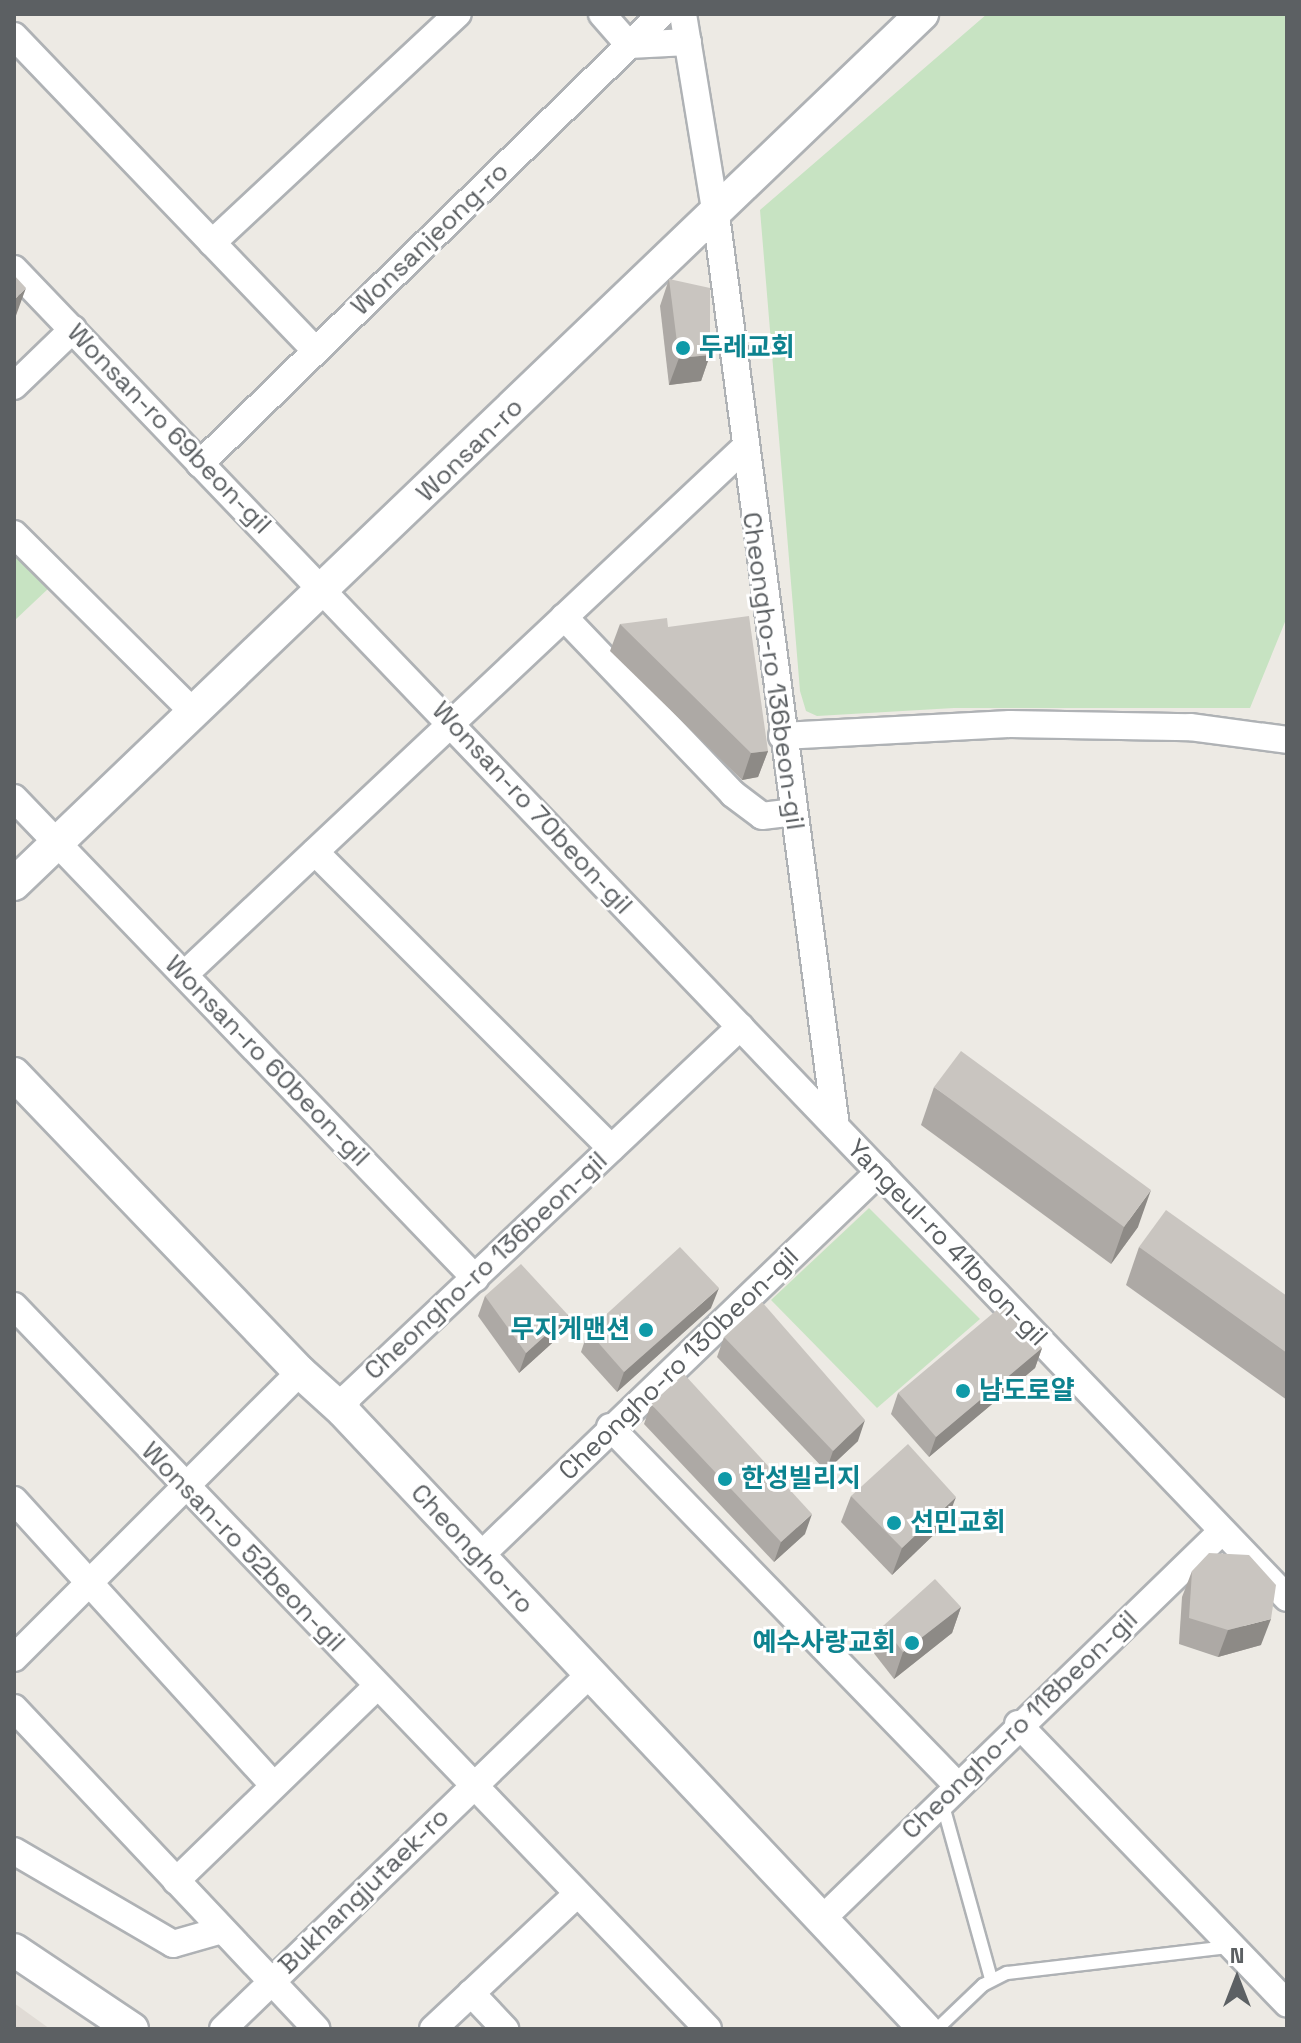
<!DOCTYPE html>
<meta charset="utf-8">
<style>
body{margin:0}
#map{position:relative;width:1301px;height:2043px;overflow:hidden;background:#edeae4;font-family:"Space Grotesk","Noto Sans KR",sans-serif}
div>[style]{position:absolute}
.education>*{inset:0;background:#e0dbd5}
.green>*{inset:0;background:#c7e3c2}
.roads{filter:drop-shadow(2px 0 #afb2b5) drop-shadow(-2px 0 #afb2b5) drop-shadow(0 2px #afb2b5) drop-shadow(0 -2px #afb2b5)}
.service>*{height:12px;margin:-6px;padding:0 6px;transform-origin:6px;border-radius:6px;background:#fff}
.minor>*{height:26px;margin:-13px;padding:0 13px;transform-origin:13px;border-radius:13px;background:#fff}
.tertiary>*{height:32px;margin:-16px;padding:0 16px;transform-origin:16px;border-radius:16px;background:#fff}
.wall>*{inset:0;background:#ada9a5}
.shaded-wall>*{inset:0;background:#8d8a86}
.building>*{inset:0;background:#c9c5c0}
.dots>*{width:22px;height:22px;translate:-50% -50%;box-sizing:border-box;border:4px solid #fff;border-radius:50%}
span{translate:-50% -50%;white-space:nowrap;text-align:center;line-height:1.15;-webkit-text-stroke:6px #fff;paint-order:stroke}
.street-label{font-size:26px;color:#5c6063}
.culture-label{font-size:26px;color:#0d838f;font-weight:700}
.left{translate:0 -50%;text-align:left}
.right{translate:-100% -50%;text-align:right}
.frame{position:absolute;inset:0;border:16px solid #5c6063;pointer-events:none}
.north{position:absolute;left:1197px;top:1939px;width:80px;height:80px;-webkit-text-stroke:6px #fff;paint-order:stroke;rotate:0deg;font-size:22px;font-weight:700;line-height:32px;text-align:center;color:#5c6063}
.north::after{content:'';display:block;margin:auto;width:28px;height:36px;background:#5c6063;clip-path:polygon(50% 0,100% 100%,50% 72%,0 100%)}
</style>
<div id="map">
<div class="education">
<i style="clip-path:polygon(14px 2003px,50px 2029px,14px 2029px)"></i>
</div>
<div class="green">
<i style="clip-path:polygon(987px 14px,1287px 14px,1287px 617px,1250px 708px,954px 708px,817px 716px,806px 711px,800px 691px,760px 210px)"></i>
<i style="clip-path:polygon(14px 549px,50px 587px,14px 621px)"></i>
<i style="clip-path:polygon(869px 1208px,980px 1319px,877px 1408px,771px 1300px)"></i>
</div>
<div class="roads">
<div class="service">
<i style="left:942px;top:1802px;width:184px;rotate:74.5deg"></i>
<i style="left:937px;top:2029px;width:64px;rotate:-43.7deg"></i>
<i style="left:983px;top:1985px;width:27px;rotate:-27deg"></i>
<i style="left:1007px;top:1973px;width:225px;rotate:-6.7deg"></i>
</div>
<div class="minor">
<i style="left:602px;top:14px;width:41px;rotate:48.9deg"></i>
<i style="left:683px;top:14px;width:204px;rotate:80.7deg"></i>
<i style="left:716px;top:215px;width:919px;rotate:82.5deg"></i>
<i style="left:14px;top:36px;width:436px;rotate:46.2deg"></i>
<i style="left:629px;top:45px;width:59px;rotate:-2.9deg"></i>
<i style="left:212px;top:243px;width:336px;rotate:-43deg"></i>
<i style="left:14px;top:269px;width:1840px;rotate:46.23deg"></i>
<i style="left:14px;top:386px;width:82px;rotate:-44deg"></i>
<i style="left:200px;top:464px;width:644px;rotate:-44.31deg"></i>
<i style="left:14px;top:534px;width:255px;rotate:44.8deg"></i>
<i style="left:564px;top:617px;width:245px;rotate:46.3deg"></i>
<i style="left:733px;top:794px;width:36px;rotate:37deg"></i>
<i style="left:762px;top:816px;width:31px;rotate:-7deg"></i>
<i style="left:782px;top:736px;width:228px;rotate:-3deg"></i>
<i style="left:1010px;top:724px;width:180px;rotate:1deg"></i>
<i style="left:1190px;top:727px;width:98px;rotate:7.6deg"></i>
<i style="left:14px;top:798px;width:666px;rotate:46.16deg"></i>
<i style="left:315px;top:852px;width:419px;rotate:45deg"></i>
<i style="left:185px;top:974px;width:766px;rotate:-43.25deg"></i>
<i style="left:14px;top:1306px;width:1002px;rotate:46.17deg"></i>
<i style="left:343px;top:1411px;width:16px;rotate:-68deg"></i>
<i style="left:349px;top:1396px;width:538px;rotate:-43.34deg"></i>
<i style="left:610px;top:1427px;width:497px;rotate:45.9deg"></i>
<i style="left:14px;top:1500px;width:385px;rotate:47.7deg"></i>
<i style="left:480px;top:1556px;width:554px;rotate:-43.9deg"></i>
<i style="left:14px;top:1658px;width:404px;rotate:-45deg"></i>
<i style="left:14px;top:1708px;width:441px;rotate:46.7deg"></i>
<i style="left:1018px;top:1724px;width:388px;rotate:46.1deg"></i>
<i style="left:14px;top:1851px;width:184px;rotate:30.3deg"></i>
<i style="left:173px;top:1944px;width:51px;rotate:-15.9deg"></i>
<i style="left:176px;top:1881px;width:280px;rotate:-44.1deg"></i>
<i style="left:820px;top:1921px;width:560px;rotate:-44.13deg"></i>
<i style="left:471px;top:1993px;width:50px;rotate:46.6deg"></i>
<i style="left:223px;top:2029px;width:509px;rotate:-44.05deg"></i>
<i style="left:433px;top:2029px;width:196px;rotate:-43.1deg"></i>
</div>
<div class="tertiary">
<i style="left:14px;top:884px;width:1258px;rotate:-43.78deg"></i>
<i style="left:14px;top:1074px;width:413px;rotate:46.2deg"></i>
<i style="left:300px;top:1372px;width:58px;rotate:42.2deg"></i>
<i style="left:343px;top:1411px;width:849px;rotate:46.72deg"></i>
<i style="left:14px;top:1950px;width:142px;rotate:33.8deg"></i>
</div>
</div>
<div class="wall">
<i style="clip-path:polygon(669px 279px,710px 355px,701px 381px,669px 385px,660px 306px)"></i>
<i style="clip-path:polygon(620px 624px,668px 627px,768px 751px,758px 777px,742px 780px,610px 651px)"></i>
<i style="clip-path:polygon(934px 1087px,1138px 1227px,1111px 1264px,921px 1125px)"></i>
<i style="clip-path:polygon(1139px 1247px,1287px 1296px,1287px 1400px,1126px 1285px)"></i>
<i style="clip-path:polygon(485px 1296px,568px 1315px,561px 1335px,519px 1373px,478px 1316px)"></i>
<i style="clip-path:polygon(711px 1308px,617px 1392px,581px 1352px,588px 1331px)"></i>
<i style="clip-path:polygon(724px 1337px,858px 1441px,826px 1471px,717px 1357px)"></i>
<i style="clip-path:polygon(1042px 1348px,1035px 1368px,929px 1457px,891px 1414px,898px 1393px)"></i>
<i style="clip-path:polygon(651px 1404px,805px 1534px,774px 1562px,644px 1424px)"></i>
<i style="clip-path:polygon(851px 1496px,946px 1523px,892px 1575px,841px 1522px)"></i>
<i style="clip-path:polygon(1192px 1571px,1261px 1645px,1218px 1657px,1179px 1644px,1182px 1597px)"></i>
<i style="clip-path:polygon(961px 1607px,952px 1633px,894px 1679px,873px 1652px,883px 1626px)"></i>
</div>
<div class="shaded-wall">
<i style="clip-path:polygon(26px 288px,14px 321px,14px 300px)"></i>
<i style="clip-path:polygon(710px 355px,701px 381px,669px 385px,679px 358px)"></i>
<i style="clip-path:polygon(768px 751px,758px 777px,742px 780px,751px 753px)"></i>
<i style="clip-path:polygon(1151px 1190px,1138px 1227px,1111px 1264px,1124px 1227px)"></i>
<i style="clip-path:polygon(719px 1288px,711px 1308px,617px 1392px,624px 1372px)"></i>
<i style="clip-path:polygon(568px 1315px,561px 1335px,519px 1373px,526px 1353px)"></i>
<i style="clip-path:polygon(1042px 1348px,1035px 1368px,929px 1457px,936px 1437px)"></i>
<i style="clip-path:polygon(865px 1420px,858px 1441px,826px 1471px,833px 1451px)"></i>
<i style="clip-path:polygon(956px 1497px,946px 1523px,892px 1575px,902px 1548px)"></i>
<i style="clip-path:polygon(812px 1514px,805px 1534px,774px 1562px,781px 1542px)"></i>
<i style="clip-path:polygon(961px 1607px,952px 1633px,894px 1679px,903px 1652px)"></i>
<i style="clip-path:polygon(1271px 1619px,1261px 1645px,1218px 1657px,1228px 1630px)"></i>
</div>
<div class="building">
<i style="clip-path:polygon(14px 275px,26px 288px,14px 300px)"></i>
<i style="clip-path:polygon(669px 279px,710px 288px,710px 355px,679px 358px)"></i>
<i style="clip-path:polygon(749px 616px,768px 751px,751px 753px,620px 624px,667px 618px,668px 627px)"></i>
<i style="clip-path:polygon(961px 1051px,1151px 1190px,1124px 1227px,934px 1087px)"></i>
<i style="clip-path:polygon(1166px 1210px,1287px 1296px,1287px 1353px,1139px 1247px)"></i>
<i style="clip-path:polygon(680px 1247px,719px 1288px,624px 1372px,588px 1331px)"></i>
<i style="clip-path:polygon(521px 1264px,568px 1315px,526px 1353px,485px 1296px)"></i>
<i style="clip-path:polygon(762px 1302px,865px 1420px,833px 1451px,724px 1337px)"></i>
<i style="clip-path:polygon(1004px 1304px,1042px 1348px,936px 1437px,898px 1393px)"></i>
<i style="clip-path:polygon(684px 1374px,812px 1514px,781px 1542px,651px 1404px)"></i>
<i style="clip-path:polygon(908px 1444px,956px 1497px,902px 1548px,851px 1496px)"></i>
<i style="clip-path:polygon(1209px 1553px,1249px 1555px,1276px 1585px,1271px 1619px,1228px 1630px,1189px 1618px,1192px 1571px)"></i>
<i style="clip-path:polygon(935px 1579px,961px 1607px,903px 1652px,883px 1626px)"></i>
</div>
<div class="dots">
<i style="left:683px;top:348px;background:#0f9aa8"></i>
<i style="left:646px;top:1330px;background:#0f9aa8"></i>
<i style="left:963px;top:1391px;background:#0f9aa8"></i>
<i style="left:725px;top:1479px;background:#0f9aa8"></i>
<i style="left:894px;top:1523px;background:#0f9aa8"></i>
<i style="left:912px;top:1643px;background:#0f9aa8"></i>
</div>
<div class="street-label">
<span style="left:430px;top:239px;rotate:-44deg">Wonsanjeong-ro</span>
<span style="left:169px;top:429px;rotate:46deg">Wonsan-ro 69beon-gil</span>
<span style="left:470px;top:450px;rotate:-44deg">Wonsan-ro</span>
<span style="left:773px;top:671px;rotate:82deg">Cheongho-ro 136beon-gil</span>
<span style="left:532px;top:808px;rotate:47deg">Wonsan-ro 70beon-gil</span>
<span style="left:267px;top:1061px;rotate:46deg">Wonsan-ro 60beon-gil</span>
<span style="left:947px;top:1243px;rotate:46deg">Yangeul-ro 41beon-gil</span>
<span style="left:486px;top:1266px;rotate:-43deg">Cheongho-ro 136beon-gil</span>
<span style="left:679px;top:1364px;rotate:-44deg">Cheongho-ro 130beon-gil</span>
<span style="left:243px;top:1547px;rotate:46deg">Wonsan-ro 52beon-gil</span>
<span style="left:472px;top:1549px;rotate:47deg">Cheongho-ro</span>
<span style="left:1020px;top:1725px;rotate:-44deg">Cheongho-ro 118beon-gil</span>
<span style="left:364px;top:1891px;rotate:-44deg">Bukhangjutaek-ro</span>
</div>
<div class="culture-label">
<span class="left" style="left:699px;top:348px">두레교회</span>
<span class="right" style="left:630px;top:1330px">무지게맨션</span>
<span class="left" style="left:979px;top:1391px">남도로얄</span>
<span class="left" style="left:741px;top:1479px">한성빌리지</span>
<span class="left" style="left:910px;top:1523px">선민교회</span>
<span class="right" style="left:896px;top:1643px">예수사랑교회</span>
</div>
<div class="frame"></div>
<div class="north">N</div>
</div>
